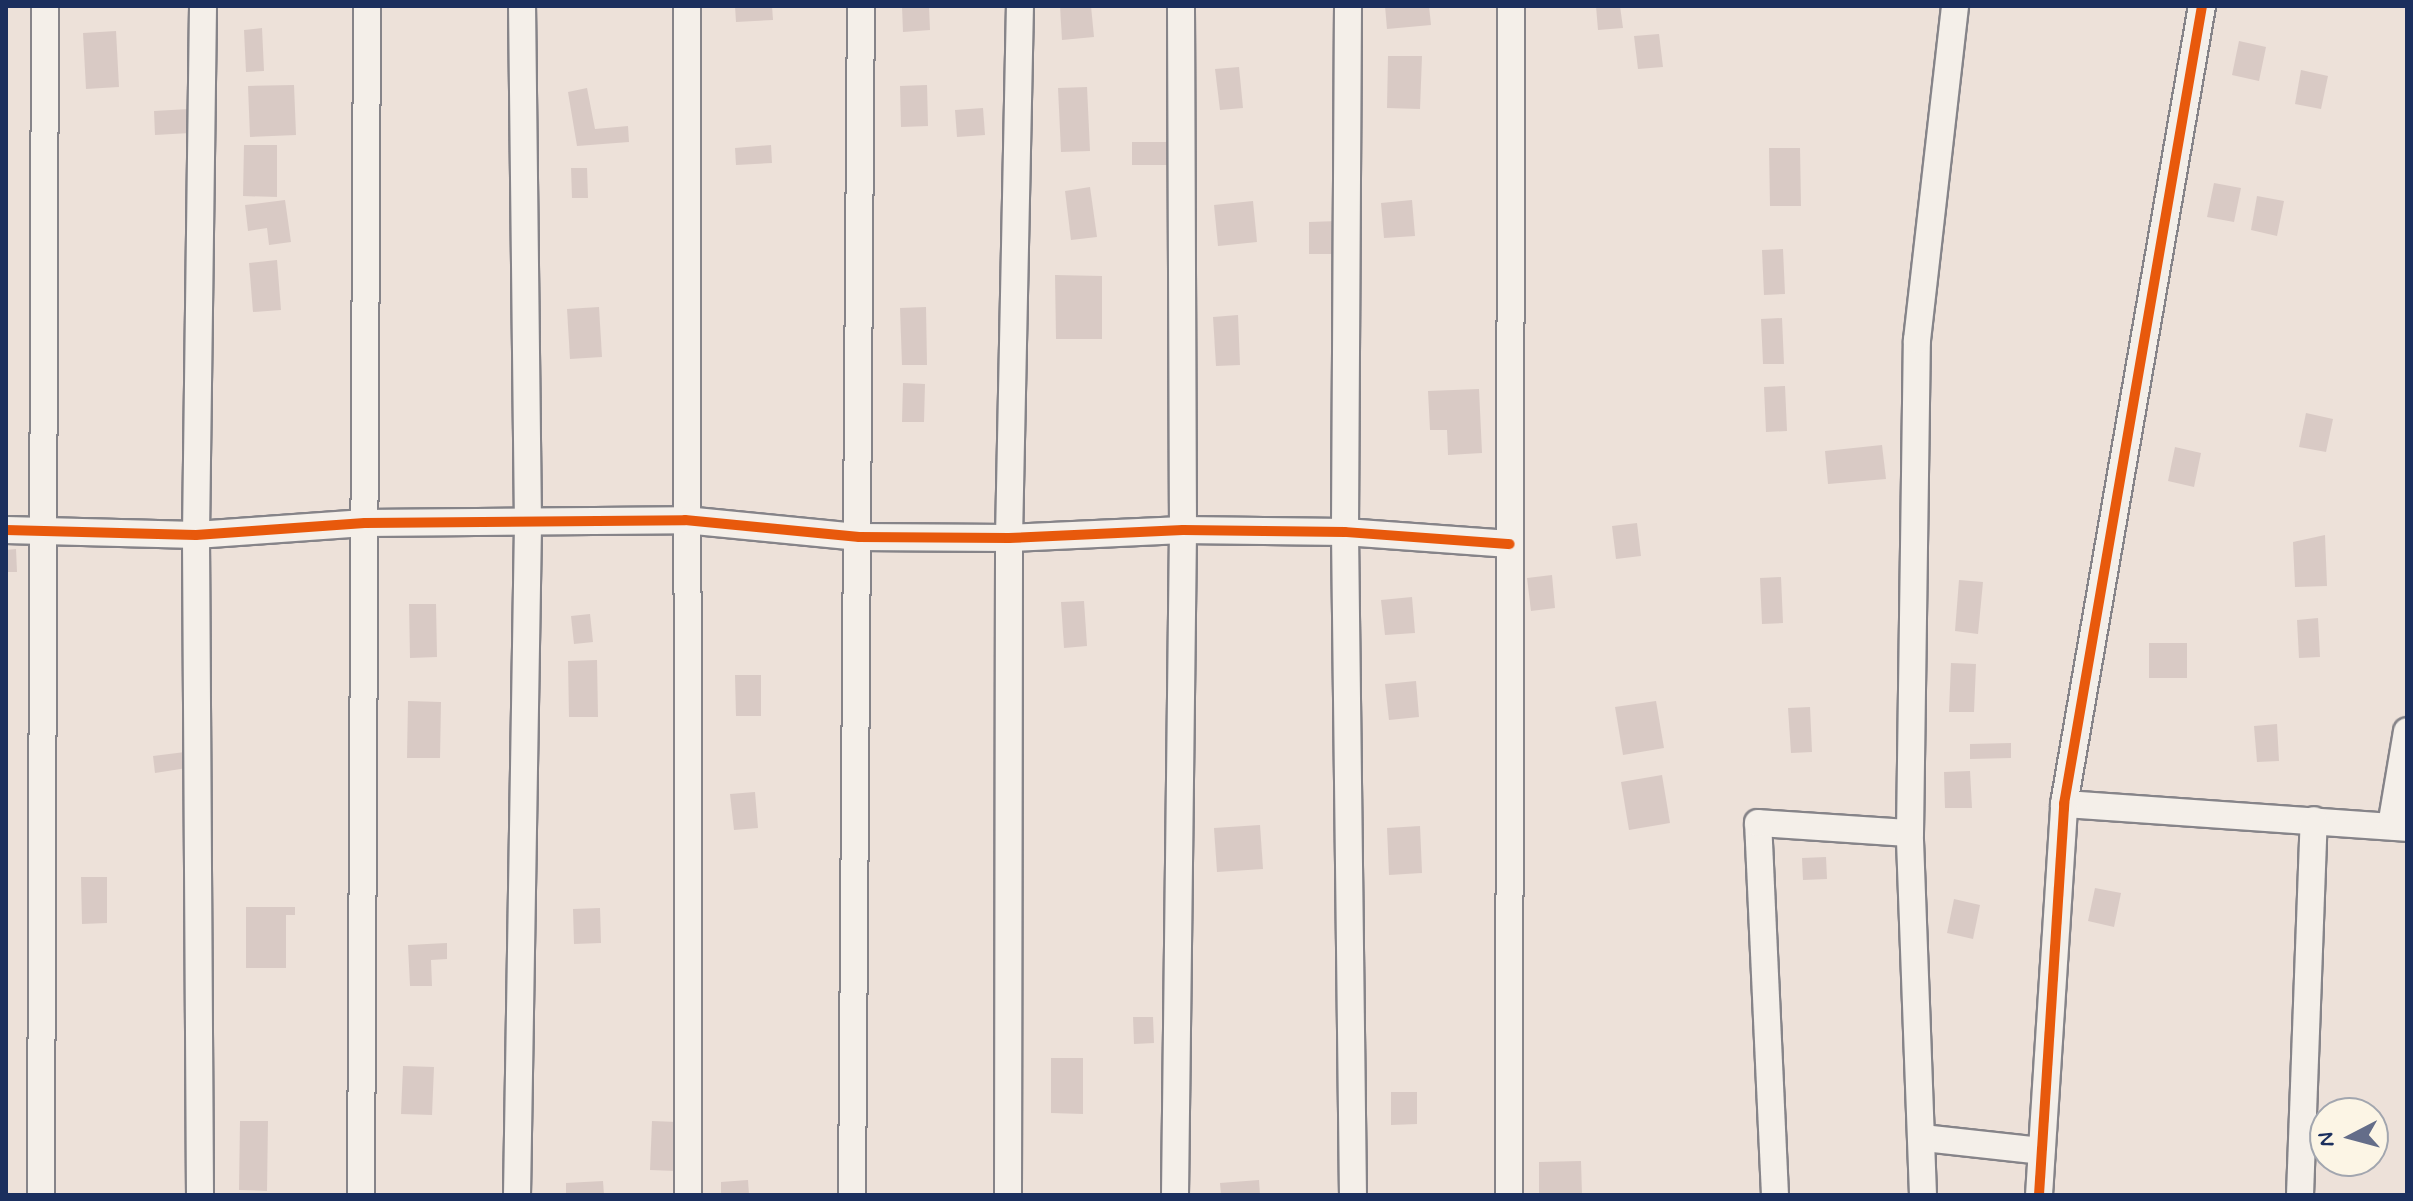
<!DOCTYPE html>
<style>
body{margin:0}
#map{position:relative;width:2413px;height:1201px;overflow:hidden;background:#ede1d9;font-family:Mynerve,sans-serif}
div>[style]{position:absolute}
.building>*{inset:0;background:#d9cac5}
.roads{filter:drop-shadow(2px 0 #868489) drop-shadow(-2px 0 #868489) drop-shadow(0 2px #868489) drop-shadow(0 -2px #868489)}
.minor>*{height:26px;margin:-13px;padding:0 13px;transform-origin:13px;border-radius:13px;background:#f4efe9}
.cycleway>*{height:10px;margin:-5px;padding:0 5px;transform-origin:5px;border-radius:5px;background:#e8590c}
span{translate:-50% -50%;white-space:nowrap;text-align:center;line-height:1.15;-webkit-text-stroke:8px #fcf5e5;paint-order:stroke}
.frame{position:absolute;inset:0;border:8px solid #1b2f5e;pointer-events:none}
.north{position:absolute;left:2309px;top:1097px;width:80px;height:80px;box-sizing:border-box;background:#fcf5e5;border:2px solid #a2a6af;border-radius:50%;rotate:264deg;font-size:22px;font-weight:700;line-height:32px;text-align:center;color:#1b2f5e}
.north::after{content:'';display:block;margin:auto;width:28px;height:36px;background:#646d89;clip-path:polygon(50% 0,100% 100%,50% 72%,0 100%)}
</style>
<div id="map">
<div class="building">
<i style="clip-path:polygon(735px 6px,772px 6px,773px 20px,736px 22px)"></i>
<i style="clip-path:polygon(902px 6px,929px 6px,930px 30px,903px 32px)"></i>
<i style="clip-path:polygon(1060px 6px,1091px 6px,1094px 37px,1062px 40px)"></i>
<i style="clip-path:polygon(1385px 6px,1429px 6px,1431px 25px,1387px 29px)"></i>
<i style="clip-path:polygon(1596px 6px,1620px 6px,1623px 28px,1598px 30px)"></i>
<i style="clip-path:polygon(262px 28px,264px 71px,246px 72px,244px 30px)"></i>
<i style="clip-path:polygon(116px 31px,119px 87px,86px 89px,83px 33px)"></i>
<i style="clip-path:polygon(1659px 34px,1663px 67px,1638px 69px,1634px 36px)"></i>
<i style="clip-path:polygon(2239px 41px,2266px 47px,2259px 81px,2232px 75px)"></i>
<i style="clip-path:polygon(1388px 56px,1422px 56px,1420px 109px,1387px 108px)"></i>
<i style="clip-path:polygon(1239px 67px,1243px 108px,1220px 110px,1215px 69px)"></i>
<i style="clip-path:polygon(2301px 70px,2328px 76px,2321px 109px,2295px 104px)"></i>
<i style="clip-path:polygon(294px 85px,296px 135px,250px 137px,248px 86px)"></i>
<i style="clip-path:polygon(927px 85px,928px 126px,901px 127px,900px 86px)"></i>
<i style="clip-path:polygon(1087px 87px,1090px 151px,1061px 152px,1058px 88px)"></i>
<i style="clip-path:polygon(587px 88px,595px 129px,628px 126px,629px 142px,577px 146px,568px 92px)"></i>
<i style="clip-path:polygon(983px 108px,985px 135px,957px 137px,955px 110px)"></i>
<i style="clip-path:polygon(189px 109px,190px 133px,155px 135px,154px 111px)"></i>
<i style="clip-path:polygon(1132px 142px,1168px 142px,1168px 165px,1132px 165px)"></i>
<i style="clip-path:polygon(244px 145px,277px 145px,277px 197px,243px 196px)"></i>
<i style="clip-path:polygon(771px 145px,772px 163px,736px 165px,735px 148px)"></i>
<i style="clip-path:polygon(1769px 148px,1800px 148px,1801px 206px,1770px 206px)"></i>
<i style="clip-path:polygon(571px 168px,587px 168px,588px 198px,572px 198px)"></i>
<i style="clip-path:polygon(2214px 183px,2241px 188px,2234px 222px,2207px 217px)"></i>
<i style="clip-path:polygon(1090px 187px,1097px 237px,1071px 240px,1065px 191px)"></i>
<i style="clip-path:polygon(2257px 196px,2284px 201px,2277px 236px,2251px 230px)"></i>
<i style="clip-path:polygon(285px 200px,291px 242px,269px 245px,267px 228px,248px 231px,245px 205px)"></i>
<i style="clip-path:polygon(1412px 200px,1415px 236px,1384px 238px,1381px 203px)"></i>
<i style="clip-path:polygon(1253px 201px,1257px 242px,1218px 246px,1214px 205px)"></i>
<i style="clip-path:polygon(1339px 221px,1340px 254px,1309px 254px,1309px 222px)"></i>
<i style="clip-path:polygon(1783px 249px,1785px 294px,1764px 295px,1762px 250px)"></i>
<i style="clip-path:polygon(277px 260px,281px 310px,253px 312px,249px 263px)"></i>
<i style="clip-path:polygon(1055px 275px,1102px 276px,1102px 339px,1056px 339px)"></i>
<i style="clip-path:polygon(599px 307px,602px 357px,570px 359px,567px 309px)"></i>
<i style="clip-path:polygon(926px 307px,927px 365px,902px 365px,900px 308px)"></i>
<i style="clip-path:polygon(1238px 315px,1240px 365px,1216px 366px,1213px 317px)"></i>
<i style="clip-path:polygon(1782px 318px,1784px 364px,1763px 364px,1761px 319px)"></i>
<i style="clip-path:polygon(903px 383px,925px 384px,924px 422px,902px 422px)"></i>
<i style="clip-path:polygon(1785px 386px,1787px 431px,1766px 432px,1764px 387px)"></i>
<i style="clip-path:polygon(1479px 389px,1482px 453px,1448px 455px,1447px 430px,1430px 430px,1428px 391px)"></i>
<i style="clip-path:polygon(2306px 413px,2333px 419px,2326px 452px,2299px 447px)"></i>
<i style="clip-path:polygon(1882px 445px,1886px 479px,1828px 484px,1825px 451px)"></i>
<i style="clip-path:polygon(2175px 447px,2201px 453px,2194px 487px,2168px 481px)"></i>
<i style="clip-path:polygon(1637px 523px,1641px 556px,1616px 559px,1612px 526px)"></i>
<i style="clip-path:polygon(2325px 535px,2327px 586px,2295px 587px,2293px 542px)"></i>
<i style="clip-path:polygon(16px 549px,17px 572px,6px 572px,6px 550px)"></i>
<i style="clip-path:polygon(1552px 575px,1555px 608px,1531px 611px,1527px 578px)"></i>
<i style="clip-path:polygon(1781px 577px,1783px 623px,1762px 624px,1760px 578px)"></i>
<i style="clip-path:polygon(1959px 580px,1983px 582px,1978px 634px,1955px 631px)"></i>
<i style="clip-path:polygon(1412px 597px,1415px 633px,1385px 635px,1381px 600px)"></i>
<i style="clip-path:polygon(1084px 601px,1087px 646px,1064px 648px,1061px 602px)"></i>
<i style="clip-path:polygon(409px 604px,436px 604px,437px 657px,410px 658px)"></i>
<i style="clip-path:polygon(590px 614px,593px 642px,574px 644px,571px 616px)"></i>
<i style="clip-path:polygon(2318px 618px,2320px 657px,2299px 658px,2297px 620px)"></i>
<i style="clip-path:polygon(2149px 643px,2187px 643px,2187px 678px,2149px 678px)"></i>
<i style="clip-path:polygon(597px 660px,598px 717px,569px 717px,568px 661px)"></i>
<i style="clip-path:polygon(1951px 663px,1976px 664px,1974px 712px,1949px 712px)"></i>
<i style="clip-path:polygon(735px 675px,761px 675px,761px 716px,736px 716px)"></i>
<i style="clip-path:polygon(1416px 681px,1419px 717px,1389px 720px,1385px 684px)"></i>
<i style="clip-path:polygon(408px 701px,441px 702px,440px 758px,407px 758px)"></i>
<i style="clip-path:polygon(1656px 701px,1664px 748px,1623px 755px,1615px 707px)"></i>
<i style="clip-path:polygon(1810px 707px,1812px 752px,1791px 753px,1788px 708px)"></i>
<i style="clip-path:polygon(2277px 724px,2279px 761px,2257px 762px,2254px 726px)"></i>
<i style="clip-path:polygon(2011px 743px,2011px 758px,1970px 759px,1970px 744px)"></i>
<i style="clip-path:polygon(185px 752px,187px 768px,155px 773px,153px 756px)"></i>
<i style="clip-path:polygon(1970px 771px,1972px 808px,1945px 808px,1944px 772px)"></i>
<i style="clip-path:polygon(1662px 775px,1670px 823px,1629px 830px,1621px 782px)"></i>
<i style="clip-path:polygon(755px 792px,758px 828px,734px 830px,730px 794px)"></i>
<i style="clip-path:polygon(1260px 825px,1263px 869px,1217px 872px,1214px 828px)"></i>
<i style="clip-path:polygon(1420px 826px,1422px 873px,1389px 875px,1387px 828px)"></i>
<i style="clip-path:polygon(1826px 857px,1827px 879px,1803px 880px,1802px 858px)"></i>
<i style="clip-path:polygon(81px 877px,107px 877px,107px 923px,82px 924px)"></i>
<i style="clip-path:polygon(2095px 888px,2121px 893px,2114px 927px,2088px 921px)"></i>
<i style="clip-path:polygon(1954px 899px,1980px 905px,1973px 939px,1947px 933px)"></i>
<i style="clip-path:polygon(246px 907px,295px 907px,295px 915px,286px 915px,286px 968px,246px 968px)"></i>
<i style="clip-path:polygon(600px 908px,601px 943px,574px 944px,573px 909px)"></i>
<i style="clip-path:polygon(447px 943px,447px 959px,431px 960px,432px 986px,410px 986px,408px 945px)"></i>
<i style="clip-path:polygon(1133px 1017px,1153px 1017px,1154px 1043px,1134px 1044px)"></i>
<i style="clip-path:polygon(1051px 1058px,1083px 1058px,1083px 1114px,1051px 1113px)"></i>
<i style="clip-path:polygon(403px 1066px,434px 1067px,432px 1115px,401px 1114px)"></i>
<i style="clip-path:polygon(1391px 1092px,1417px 1092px,1417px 1124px,1391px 1125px)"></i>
<i style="clip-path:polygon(240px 1121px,268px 1121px,267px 1191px,239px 1190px)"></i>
<i style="clip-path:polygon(652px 1121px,677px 1122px,676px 1171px,650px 1170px)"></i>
<i style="clip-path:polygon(1581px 1161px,1582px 1195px,1539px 1195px,1539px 1162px)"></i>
<i style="clip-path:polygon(748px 1180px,749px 1195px,721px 1195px,721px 1182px)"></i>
<i style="clip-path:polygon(1259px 1180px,1260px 1195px,1221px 1195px,1220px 1183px)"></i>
<i style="clip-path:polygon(603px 1181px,604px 1195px,566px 1195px,566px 1183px)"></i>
</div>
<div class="roads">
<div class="minor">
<i style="left:687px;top:6px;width:1189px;rotate:89.95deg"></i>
<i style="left:1348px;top:6px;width:526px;rotate:90.33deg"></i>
<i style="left:1345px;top:532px;width:663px;rotate:89.31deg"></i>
<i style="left:6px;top:530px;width:190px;rotate:1.5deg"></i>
<i style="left:196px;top:535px;width:169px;rotate:-4.1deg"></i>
<i style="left:365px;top:523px;width:320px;rotate:-0.5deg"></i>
<i style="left:685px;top:520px;width:175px;rotate:5.6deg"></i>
<i style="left:859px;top:537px;width:150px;rotate:0.4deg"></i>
<i style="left:1009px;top:538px;width:174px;rotate:-2.6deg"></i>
<i style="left:1183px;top:530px;width:162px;rotate:0.7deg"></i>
<i style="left:1345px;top:532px;width:165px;rotate:4.2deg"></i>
<i style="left:2064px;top:804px;width:344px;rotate:4deg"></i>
<i style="left:2391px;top:826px;width:96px;rotate:-80.4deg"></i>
<i style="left:1924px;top:1138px;width:118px;rotate:6.3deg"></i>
<i style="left:41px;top:1195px;width:1189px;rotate:-89.81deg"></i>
<i style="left:200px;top:1195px;width:660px;rotate:-90.35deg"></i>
<i style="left:196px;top:535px;width:529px;rotate:-89.24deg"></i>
<i style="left:361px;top:1195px;width:1189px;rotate:-89.71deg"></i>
<i style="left:517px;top:1195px;width:670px;rotate:-89.06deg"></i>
<i style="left:528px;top:525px;width:519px;rotate:-90.66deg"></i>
<i style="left:852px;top:1195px;width:1189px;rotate:-89.57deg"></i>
<i style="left:1008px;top:1195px;width:657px;rotate:-89.91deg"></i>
<i style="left:1009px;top:538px;width:532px;rotate:-88.82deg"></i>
<i style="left:1175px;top:1195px;width:665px;rotate:-89.31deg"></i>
<i style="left:1183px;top:530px;width:524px;rotate:-90.22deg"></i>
<i style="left:1509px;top:1195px;width:1189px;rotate:-89.9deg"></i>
<i style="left:1775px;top:1195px;width:372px;rotate:-92.6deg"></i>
<i style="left:1758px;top:823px;width:152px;rotate:3.8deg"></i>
<i style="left:1923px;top:1195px;width:362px;rotate:-92.1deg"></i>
<i style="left:1910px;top:833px;width:493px;rotate:-89.2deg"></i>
<i style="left:1917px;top:340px;width:336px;rotate:-83.5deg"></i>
<i style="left:2039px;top:1195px;width:392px;rotate:-86.3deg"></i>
<i style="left:2064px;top:804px;width:810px;rotate:-80.19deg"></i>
<i style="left:2300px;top:1195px;width:375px;rotate:-87.9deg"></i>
</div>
</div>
<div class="cycleway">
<i style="left:6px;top:530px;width:190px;rotate:1.5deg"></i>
<i style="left:196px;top:535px;width:169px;rotate:-4.1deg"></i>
<i style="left:365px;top:523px;width:320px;rotate:-0.5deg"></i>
<i style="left:685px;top:520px;width:175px;rotate:5.6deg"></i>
<i style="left:859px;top:537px;width:150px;rotate:0.4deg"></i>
<i style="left:1009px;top:538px;width:174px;rotate:-2.6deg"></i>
<i style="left:1183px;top:530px;width:162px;rotate:0.7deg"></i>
<i style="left:1345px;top:532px;width:165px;rotate:4.2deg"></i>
<i style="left:2039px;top:1195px;width:392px;rotate:-86.3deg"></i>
<i style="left:2064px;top:804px;width:810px;rotate:-80.19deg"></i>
</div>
<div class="frame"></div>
<div class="north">N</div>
</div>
